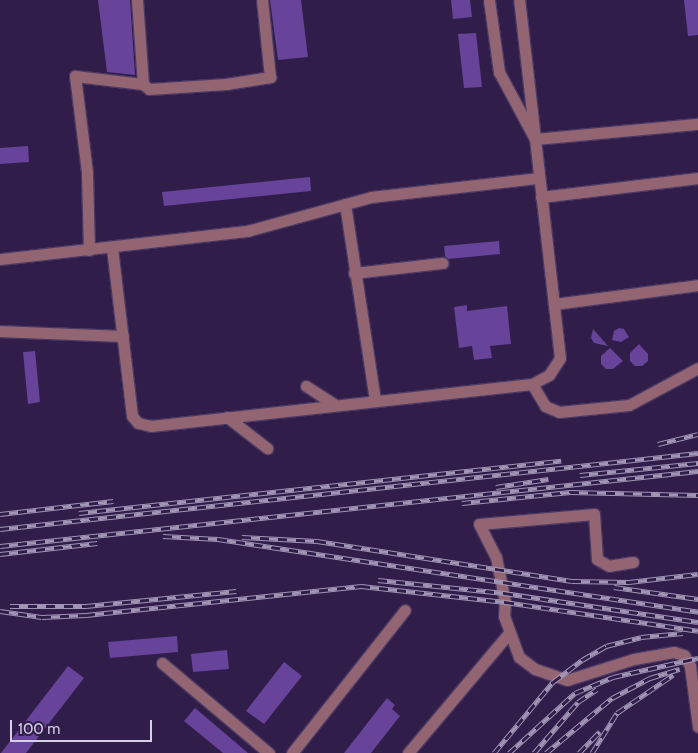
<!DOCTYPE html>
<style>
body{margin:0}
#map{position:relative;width:698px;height:753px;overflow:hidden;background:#301d4a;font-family:Cabin,sans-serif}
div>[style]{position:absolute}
.building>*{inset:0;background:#674399}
.roads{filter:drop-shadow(1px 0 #4b3964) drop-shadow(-1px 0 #4b3964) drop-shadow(0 1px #4b3964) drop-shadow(0 -1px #4b3964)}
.minor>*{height:11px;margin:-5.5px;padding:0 5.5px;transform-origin:5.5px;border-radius:5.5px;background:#936572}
.rail>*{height:5px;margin-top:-2.5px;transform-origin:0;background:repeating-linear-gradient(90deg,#301d4a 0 9px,#a195b6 0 18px);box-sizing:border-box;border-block:1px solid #a195b6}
span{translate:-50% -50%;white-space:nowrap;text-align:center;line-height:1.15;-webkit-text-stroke:4px #301d4a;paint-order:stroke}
.scale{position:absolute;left:10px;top:720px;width:142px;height:22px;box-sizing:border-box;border:2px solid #d7ceea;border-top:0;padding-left:6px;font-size:15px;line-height:18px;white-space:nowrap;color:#d7ceea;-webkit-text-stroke:4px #301d4a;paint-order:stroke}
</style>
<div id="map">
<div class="building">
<i style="clip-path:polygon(98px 0,130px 0,135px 75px,107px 72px)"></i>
<i style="clip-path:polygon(270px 0,301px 0,308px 57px,278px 60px)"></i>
<i style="clip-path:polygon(451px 0,470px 0,472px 17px,453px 19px)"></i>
<i style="clip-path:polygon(684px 0,698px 0,698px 35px,688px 36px)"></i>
<i style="clip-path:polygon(476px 33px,482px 87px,464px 88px,458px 34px)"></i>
<i style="clip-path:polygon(28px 146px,29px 162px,0 164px,0 148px)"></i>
<i style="clip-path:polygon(310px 177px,311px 191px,164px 206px,162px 192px)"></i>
<i style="clip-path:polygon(499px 241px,500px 254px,448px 259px,445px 256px,444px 246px)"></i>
<i style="clip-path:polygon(467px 305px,467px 311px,507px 306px,511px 344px,490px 346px,492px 358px,474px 360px,472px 346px,459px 348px,454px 307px)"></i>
<i style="clip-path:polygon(619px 328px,624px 329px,629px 337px,621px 342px,612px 340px,614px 331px)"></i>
<i style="clip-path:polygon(593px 329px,608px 346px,594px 343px,591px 338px)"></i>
<i style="clip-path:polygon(639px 344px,648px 354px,648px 361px,642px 366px,635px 366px,630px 361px,630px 353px)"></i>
<i style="clip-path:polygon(610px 348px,623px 361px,613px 369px,606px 369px,601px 364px,601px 356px)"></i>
<i style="clip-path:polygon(35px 351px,40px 402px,28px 404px,23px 352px)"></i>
<i style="clip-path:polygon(177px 636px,178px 652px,110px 658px,108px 642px)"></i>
<i style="clip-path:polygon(227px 650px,229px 669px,193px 672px,191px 654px)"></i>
<i style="clip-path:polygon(284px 662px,302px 676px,264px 724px,246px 711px)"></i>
<i style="clip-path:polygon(68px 666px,84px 678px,26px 753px,1px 753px)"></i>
<i style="clip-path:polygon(387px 698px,395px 705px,392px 709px,400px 716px,371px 753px,344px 753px)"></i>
<i style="clip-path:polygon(195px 708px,248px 753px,223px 753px,184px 721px)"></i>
</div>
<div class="roads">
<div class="minor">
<i style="left:137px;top:0;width:84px;rotate:85.9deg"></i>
<i style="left:143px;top:84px;width:8px;rotate:40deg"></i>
<i style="left:149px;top:89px;width:77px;rotate:-3.7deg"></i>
<i style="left:226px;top:84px;width:45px;rotate:-9deg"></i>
<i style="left:270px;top:77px;width:77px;rotate:-95.9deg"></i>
<i style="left:489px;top:0;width:73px;rotate:82.1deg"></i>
<i style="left:499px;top:72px;width:76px;rotate:61.8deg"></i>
<i style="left:535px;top:139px;width:164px;rotate:-5.3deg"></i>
<i style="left:541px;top:197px;width:158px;rotate:-6.9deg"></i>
<i style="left:345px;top:204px;width:197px;rotate:81.3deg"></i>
<i style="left:112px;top:248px;width:169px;rotate:83.2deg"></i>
<i style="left:132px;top:416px;width:9px;rotate:49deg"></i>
<i style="left:138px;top:423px;width:13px;rotate:13deg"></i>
<i style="left:151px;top:426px;width:383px;rotate:-6.3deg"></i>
<i style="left:532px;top:384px;width:19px;rotate:-28deg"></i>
<i style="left:549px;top:375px;width:20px;rotate:-57deg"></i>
<i style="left:560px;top:358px;width:360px;rotate:-96.5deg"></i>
<i style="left:89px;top:250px;width:78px;rotate:-91.5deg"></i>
<i style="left:87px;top:172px;width:97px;rotate:-97.1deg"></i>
<i style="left:75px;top:76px;width:68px;rotate:6.7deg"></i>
<i style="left:0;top:259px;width:249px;rotate:-6.5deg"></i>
<i style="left:247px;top:231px;width:129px;rotate:-15.3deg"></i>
<i style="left:371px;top:197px;width:169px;rotate:-6.5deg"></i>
<i style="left:354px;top:273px;width:89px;rotate:-6.5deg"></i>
<i style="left:554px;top:304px;width:145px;rotate:-7.5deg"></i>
<i style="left:0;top:331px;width:123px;rotate:2.3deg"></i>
<i style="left:532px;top:384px;width:26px;rotate:59deg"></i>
<i style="left:545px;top:406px;width:15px;rotate:23deg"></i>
<i style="left:559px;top:412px;width:70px;rotate:-5.7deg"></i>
<i style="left:629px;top:405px;width:78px;rotate:-28.2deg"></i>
<i style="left:306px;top:386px;width:33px;rotate:33deg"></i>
<i style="left:227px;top:417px;width:51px;rotate:37.8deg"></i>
<i style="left:633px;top:562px;width:24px;rotate:171deg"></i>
<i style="left:609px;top:566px;width:14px;rotate:-150deg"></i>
<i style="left:597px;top:559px;width:45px;rotate:-93.8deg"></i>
<i style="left:594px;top:514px;width:115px;rotate:175deg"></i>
<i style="left:479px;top:524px;width:37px;rotate:63deg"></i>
<i style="left:496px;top:557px;width:46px;rotate:78.7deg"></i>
<i style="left:505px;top:602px;width:14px;rotate:94deg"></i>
<i style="left:504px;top:616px;width:44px;rotate:69.9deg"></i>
<i style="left:519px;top:657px;width:20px;rotate:37deg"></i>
<i style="left:535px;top:669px;width:34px;rotate:19deg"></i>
<i style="left:567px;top:680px;width:70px;rotate:-17.4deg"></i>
<i style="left:634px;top:659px;width:41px;rotate:-9.9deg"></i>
<i style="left:674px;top:652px;width:10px;rotate:17deg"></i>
<i style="left:684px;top:655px;width:13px;rotate:61deg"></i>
<i style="left:690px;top:666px;width:61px;rotate:82.4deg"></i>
<i style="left:162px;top:663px;width:140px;rotate:40.1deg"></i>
<i style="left:292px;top:753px;width:182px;rotate:-51.7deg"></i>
<i style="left:408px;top:753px;width:157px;rotate:-49.9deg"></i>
</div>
</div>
<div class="rail">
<i style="left:658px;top:444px;width:41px;rotate:-14deg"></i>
<i style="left:580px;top:475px;width:119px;rotate:-5.8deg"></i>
<i style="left:496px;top:487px;width:53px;rotate:-8.7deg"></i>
<i style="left:462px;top:503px;width:109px;rotate:-5.8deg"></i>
<i style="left:570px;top:492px;width:128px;rotate:1.3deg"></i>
<i style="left:79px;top:513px;width:485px;rotate:-6.2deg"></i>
<i style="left:0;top:514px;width:114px;rotate:-6.6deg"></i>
<i style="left:0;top:529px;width:702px;rotate:-6.21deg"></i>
<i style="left:163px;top:536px;width:55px;rotate:3.1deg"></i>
<i style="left:218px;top:539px;width:486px;rotate:8.6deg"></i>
<i style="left:242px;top:537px;width:75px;rotate:3.1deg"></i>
<i style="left:317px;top:541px;width:258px;rotate:8.9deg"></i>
<i style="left:572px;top:581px;width:57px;rotate:1deg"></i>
<i style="left:629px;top:582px;width:69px;rotate:-6.6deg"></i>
<i style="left:0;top:546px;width:702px;rotate:-6.13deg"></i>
<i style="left:0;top:554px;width:98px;rotate:-6.5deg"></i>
<i style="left:378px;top:580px;width:127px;rotate:5.9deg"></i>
<i style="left:504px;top:593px;width:196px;rotate:8.5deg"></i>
<i style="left:614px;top:587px;width:85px;rotate:8.1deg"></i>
<i style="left:10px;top:606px;width:76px"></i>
<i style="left:86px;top:606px;width:151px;rotate:-5.7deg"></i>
<i style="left:0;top:611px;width:42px;rotate:8.1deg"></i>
<i style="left:42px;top:617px;width:44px;rotate:-2.6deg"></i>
<i style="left:86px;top:615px;width:277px;rotate:-6deg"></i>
<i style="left:361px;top:586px;width:145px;rotate:6.3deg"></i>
<i style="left:505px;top:602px;width:195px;rotate:8.5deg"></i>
<i style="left:494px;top:753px;width:92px;rotate:-50.3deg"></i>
<i style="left:553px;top:682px;width:36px;rotate:-37deg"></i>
<i style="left:582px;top:660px;width:28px;rotate:-30deg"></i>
<i style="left:606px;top:646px;width:36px;rotate:-14deg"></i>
<i style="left:641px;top:637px;width:42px;rotate:-5.4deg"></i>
<i style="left:509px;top:753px;width:89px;rotate:-42.3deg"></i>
<i style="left:575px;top:693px;width:41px;rotate:-22.8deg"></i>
<i style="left:613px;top:677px;width:87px;rotate:-12.6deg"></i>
<i style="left:534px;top:753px;width:67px;rotate:-49.2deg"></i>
<i style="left:578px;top:702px;width:23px;rotate:-34deg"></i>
<i style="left:546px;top:753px;width:86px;rotate:-39.8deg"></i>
<i style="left:612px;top:698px;width:43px;rotate:-27.8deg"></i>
<i style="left:650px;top:678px;width:31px;rotate:-17deg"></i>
<i style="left:579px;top:753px;width:30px;rotate:-46deg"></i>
<i style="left:592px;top:753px;width:47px;rotate:-58deg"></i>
<i style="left:617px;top:713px;width:68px;rotate:-34.2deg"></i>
</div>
<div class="scale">100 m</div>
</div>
